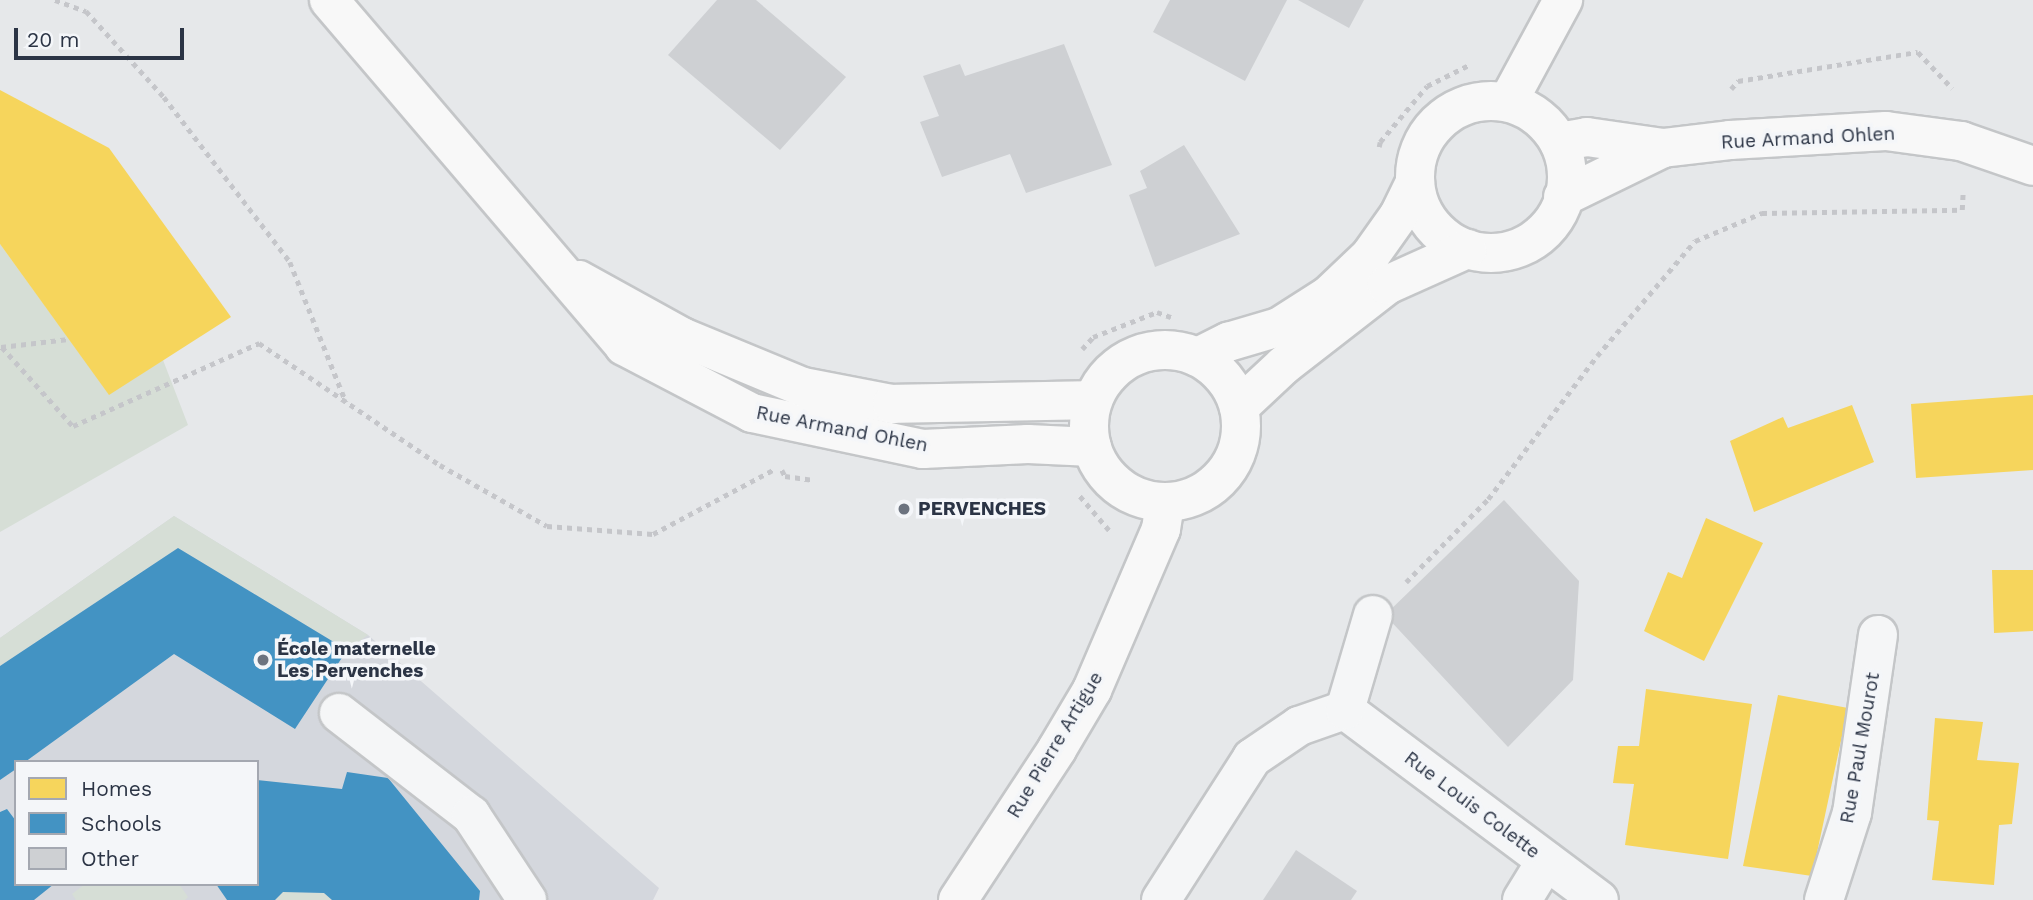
<!DOCTYPE html>
<meta charset="utf-8">
<style>
body{margin:0}
#map{position:relative;width:2033px;height:900px;overflow:hidden;background:#e6e8ea;font-family:"Work Sans",sans-serif}
div>[style]{position:absolute}
.built>*{inset:0;background:#d4d7dd}
.green>*{inset:0;background:#d6ded6}
.homes>*{inset:0;background:#f6d55c}
.schools>*{inset:0;background:#4393c3}
.building>*{inset:0;background:#ced0d3}
.path>*{height:4.5px;margin-top:-2.25px;transform-origin:0;background:repeating-linear-gradient(90deg,#c5c6ca 0 5px,transparent 0 10px)}
.roads{filter:drop-shadow(2px 0 #c4c6c8) drop-shadow(-2px 0 #c4c6c8) drop-shadow(0 2px #c4c6c8) drop-shadow(0 -2px #c4c6c8)}
.minor>*{height:38px;margin:-19px;padding:0 19px;transform-origin:19px;border-radius:19px;background:#f5f6f7}
.major>*{height:38px;margin:-19px;padding:0 19px;transform-origin:19px;border-radius:19px;background:#f8f8f8}
.major>.ring{margin:-19px;padding:0;box-sizing:content-box;background:none;border:38px solid #f8f8f8;border-radius:50%}
.dots>*{width:19px;height:19px;translate:-50% -50%;box-sizing:border-box;border:4px solid #f4f6f9;border-radius:50%}
span{translate:-50% -50%;white-space:nowrap;text-align:center;line-height:1.15;-webkit-text-stroke:7px #f4f6f9;paint-order:stroke}
.street-label{font-size:19px;color:#2b3445}
.poi-label{font-size:19px;color:#2b3445;font-weight:700}
.left{translate:0 -50%;text-align:left}
.legend{position:absolute;left:14px;top:760px;width:245px;height:126px;box-sizing:border-box;background:#f4f6f9;border:2px solid #a4a8b1;margin:0;padding:9px 12px;list-style:none;font-size:21px;color:#2b3445}
.legend li{display:flex;align-items:center;gap:14px;height:35px}
.legend b{width:35px;border:2px solid #a4a8b1}
.scale{position:absolute;left:14px;top:28px;width:170px;height:32px;box-sizing:border-box;border:4px solid #2b3445;border-top:0;padding-left:9px;font-size:21px;line-height:24px;white-space:nowrap;color:#2b3445;-webkit-text-stroke:5px #f4f6f9;paint-order:stroke}
</style>
<div id="map">
<div class="built">
<i style="clip-path:polygon(evenodd,174px 516px,368px 635px,659px 888px,653px 900px,0 900px,0 638px,174px 516px,16px 762px,257px 762px,257px 884px,16px 884px,16px 762px)"></i>
</div>
<div class="green">
<i style="clip-path:polygon(0 244px,109px 394px,163px 360px,188px 425px,0 532px)"></i>
<i style="clip-path:polygon(174px 516px,368px 635px,347px 650px,178px 548px,0 666px,0 638px)"></i>
<i style="clip-path:polygon(85px 884px,179px 884px,188px 897px,185px 900px,76px 900px,72px 894px)"></i>
<i style="clip-path:polygon(283px 892px,324px 893px,332px 900px,275px 900px)"></i>
</div>
<div class="homes">
<i style="clip-path:polygon(0 90px,109px 148px,231px 317px,109px 395px,0 244px)"></i>
<i style="clip-path:polygon(2033px 395px,2033px 470px,1916px 478px,1911px 404px)"></i>
<i style="clip-path:polygon(1852px 405px,1874px 462px,1754px 512px,1730px 441px,1783px 417px,1788px 428px)"></i>
<i style="clip-path:polygon(1706px 518px,1763px 543px,1704px 661px,1644px 631px,1668px 572px,1682px 578px)"></i>
<i style="clip-path:polygon(1992px 570px,2033px 570px,2033px 631px,1994px 633px)"></i>
<i style="clip-path:polygon(1646px 689px,1752px 704px,1728px 859px,1625px 845px,1634px 784px,1613px 783px,1618px 746px,1639px 746px)"></i>
<i style="clip-path:polygon(1778px 695px,1848px 708px,1812px 876px,1743px 866px)"></i>
<i style="clip-path:polygon(1935px 718px,1983px 722px,1977px 760px,2019px 763px,2012px 824px,1999px 825px,1994px 885px,1932px 880px,1939px 821px,1927px 820px)"></i>
</div>
<div class="schools">
<i style="clip-path:polygon(178px 548px,347px 650px,295px 729px,174px 654px,25px 762px,16px 762px,16px 769px,0 780px,0 666px)"></i>
<i style="clip-path:polygon(347px 772px,388px 778px,480px 891px,479px 900px,332px 900px,324px 893px,283px 892px,275px 900px,227px 900px,216px 884px,257px 884px,257px 780px,342px 789px)"></i>
<i style="clip-path:polygon(7px 809px,16px 821px,16px 884px,54px 884px,34px 900px,0 900px,0 812px)"></i>
</div>
<div class="building">
<i style="clip-path:polygon(717px 0,756px 0,846px 77px,780px 150px,668px 55px)"></i>
<i style="clip-path:polygon(1170px 0,1287px 0,1245px 81px,1153px 32px)"></i>
<i style="clip-path:polygon(1298px 0,1364px 0,1349px 28px)"></i>
<i style="clip-path:polygon(1064px 44px,1112px 165px,1026px 193px,1010px 154px,942px 177px,920px 122px,939px 116px,923px 76px,960px 64px,965px 76px)"></i>
<i style="clip-path:polygon(1184px 145px,1240px 234px,1155px 267px,1129px 195px,1147px 188px,1140px 171px)"></i>
<i style="clip-path:polygon(1504px 500px,1579px 581px,1573px 680px,1508px 747px,1385px 615px)"></i>
<i style="clip-path:polygon(1296px 850px,1357px 891px,1351px 900px,1263px 900px)"></i>
</div>
<div class="path">
<i style="left:55px;top:0;width:33px;rotate:20deg"></i>
<i style="left:86px;top:11px;width:116px;rotate:47.8deg"></i>
<i style="left:164px;top:97px;width:208px;rotate:52.6deg"></i>
<i style="left:290px;top:262px;width:151px;rotate:68.2deg"></i>
<i style="left:1731px;top:89px;width:11px;rotate:-49deg"></i>
<i style="left:1738px;top:81px;width:182px;rotate:-9.2deg"></i>
<i style="left:1918px;top:52px;width:50px;rotate:46.6deg"></i>
<i style="left:1379px;top:147px;width:5px;rotate:-79deg"></i>
<i style="left:1380px;top:142px;width:73px;rotate:-50deg"></i>
<i style="left:1427px;top:86px;width:49px;rotate:-26.6deg"></i>
<i style="left:1px;top:347px;width:68px;rotate:-6.7deg"></i>
<i style="left:2px;top:347px;width:106px;rotate:48.1deg"></i>
<i style="left:73px;top:426px;width:204px;rotate:-24deg"></i>
<i style="left:259px;top:343px;width:218px;rotate:34deg"></i>
<i style="left:440px;top:465px;width:123px;rotate:29.7deg"></i>
<i style="left:547px;top:526px;width:106px;rotate:4.3deg"></i>
<i style="left:653px;top:534px;width:136px;rotate:-28.1deg"></i>
<i style="left:1082px;top:349px;width:16px;rotate:-47deg"></i>
<i style="left:1093px;top:337px;width:69px;rotate:-21.3deg"></i>
<i style="left:1157px;top:312px;width:15px;rotate:20deg"></i>
<i style="left:782px;top:470px;width:7px;rotate:63deg"></i>
<i style="left:785px;top:476px;width:27px;rotate:8deg"></i>
<i style="left:1080px;top:496px;width:45px;rotate:49.5deg"></i>
<i style="left:1406px;top:582px;width:117px;rotate:-45.3deg"></i>
<i style="left:1488px;top:499px;width:180px;rotate:-52.7deg"></i>
<i style="left:1597px;top:356px;width:151px;rotate:-49.6deg"></i>
<i style="left:1695px;top:241px;width:73px;rotate:-22.7deg"></i>
<i style="left:1762px;top:213px;width:200px;rotate:-0.9deg"></i>
<i style="left:1962px;top:210px;width:17px;rotate:-87deg"></i>
</div>
<div class="roads">
<div class="minor">
<i style="left:1345px;top:710px;width:317px;rotate:36.8deg"></i>
<i style="left:339px;top:713px;width:167px;rotate:37.7deg"></i>
<i style="left:471px;top:815px;width:102px;rotate:56.6deg"></i>
<i style="left:1161px;top:900px;width:169px;rotate:-57.3deg"></i>
<i style="left:1252px;top:758px;width:57px;rotate:-34.2deg"></i>
<i style="left:1299px;top:726px;width:49px;rotate:-19.2deg"></i>
<i style="left:1345px;top:710px;width:99px;rotate:-73.6deg"></i>
<i style="left:1522px;top:900px;width:46px;rotate:-58.4deg"></i>
<i style="left:1824px;top:900px;width:91px;rotate:-72.2deg"></i>
<i style="left:1852px;top:813px;width:180px;rotate:-81.7deg"></i>
</div>
<div class="major">
<i style="left:329px;top:0;width:455px;rotate:49.5deg"></i>
<i style="left:624px;top:346px;width:144px;rotate:27.6deg"></i>
<i style="left:752px;top:413px;width:175px;rotate:11.9deg"></i>
<i style="left:923px;top:449px;width:105px;rotate:-2.7deg"></i>
<i style="left:1028px;top:444px;width:64px;rotate:2.7deg"></i>
<i style="left:1509px;top:100px;width:114px;rotate:-61.6deg"></i>
<i class="ring" style="left:1415px;top:101px;width:114px;height:114px"></i>
<i style="left:1559px;top:142px;width:28px;rotate:-10deg"></i>
<i style="left:1587px;top:137px;width:77px;rotate:8.2deg"></i>
<i style="left:1663px;top:148px;width:67px;rotate:-6.8deg"></i>
<i style="left:1730px;top:140px;width:156px;rotate:-3.3deg"></i>
<i style="left:1886px;top:131px;width:76px;rotate:7.6deg"></i>
<i style="left:1961px;top:141px;width:76px;rotate:19.1deg"></i>
<i style="left:1563px;top:197px;width:111px;rotate:-26.1deg"></i>
<i style="left:579px;top:280px;width:118px;rotate:29deg"></i>
<i style="left:682px;top:337px;width:131px;rotate:22.5deg"></i>
<i style="left:803px;top:387px;width:91px;rotate:10.8deg"></i>
<i style="left:892px;top:404px;width:201px;rotate:-1.1deg"></i>
<i class="ring" style="left:1089px;top:350px;width:114px;height:114px"></i>
<i style="left:1198px;top:357px;width:34px;rotate:-27deg"></i>
<i style="left:1228px;top:342px;width:53px;rotate:-16.4deg"></i>
<i style="left:1279px;top:327px;width:59px;rotate:-32.6deg"></i>
<i style="left:1329px;top:295px;width:57px;rotate:-43.6deg"></i>
<i style="left:1370px;top:256px;width:50px;rotate:-54.7deg"></i>
<i style="left:1399px;top:215px;width:37px;rotate:-64deg"></i>
<i style="left:1239px;top:407px;width:62px;rotate:-43deg"></i>
<i style="left:1284px;top:365px;width:130px;rotate:-37.8deg"></i>
<i style="left:1387px;top:285px;width:88px;rotate:-24.2deg"></i>
<i style="left:958px;top:900px;width:181px;rotate:-56.7deg"></i>
<i style="left:1057px;top:749px;width:69px;rotate:-59.3deg"></i>
<i style="left:1092px;top:690px;width:175px;rotate:-66.8deg"></i>
<i style="left:1161px;top:529px;width:25px;rotate:-81deg"></i>
</div>
</div>
<div class="dots">
<i style="left:904px;top:509px;background:#6c737f"></i>
<i style="left:263px;top:660px;background:#6c737f"></i>
</div>
<div class="street-label">
<span style="left:1808px;top:138px;rotate:-3deg">Rue Armand Ohlen</span>
<span style="left:842px;top:429px;rotate:11deg">Rue Armand Ohlen</span>
<span style="left:1055px;top:745px;rotate:-59deg">Rue Pierre Artigue</span>
<span style="left:1860px;top:748px;rotate:-80deg">Rue Paul Mourot</span>
<span style="left:1472px;top:805px;rotate:37deg">Rue Louis Colette</span>
</div>
<div class="poi-label">
<span class="left" style="left:918px;top:509px">PERVENCHES</span>
<span class="left" style="left:277px;top:660px">École maternelle<br>Les Pervenches</span>
</div>
<ul class="legend">
<li><b style="height:19px;background:#f6d55c"></b>Homes</li>
<li><b style="height:19px;background:#4393c3"></b>Schools</li>
<li><b style="height:19px;background:#ced0d3"></b>Other</li>
</ul>
<div class="scale">20 m</div>
</div>
